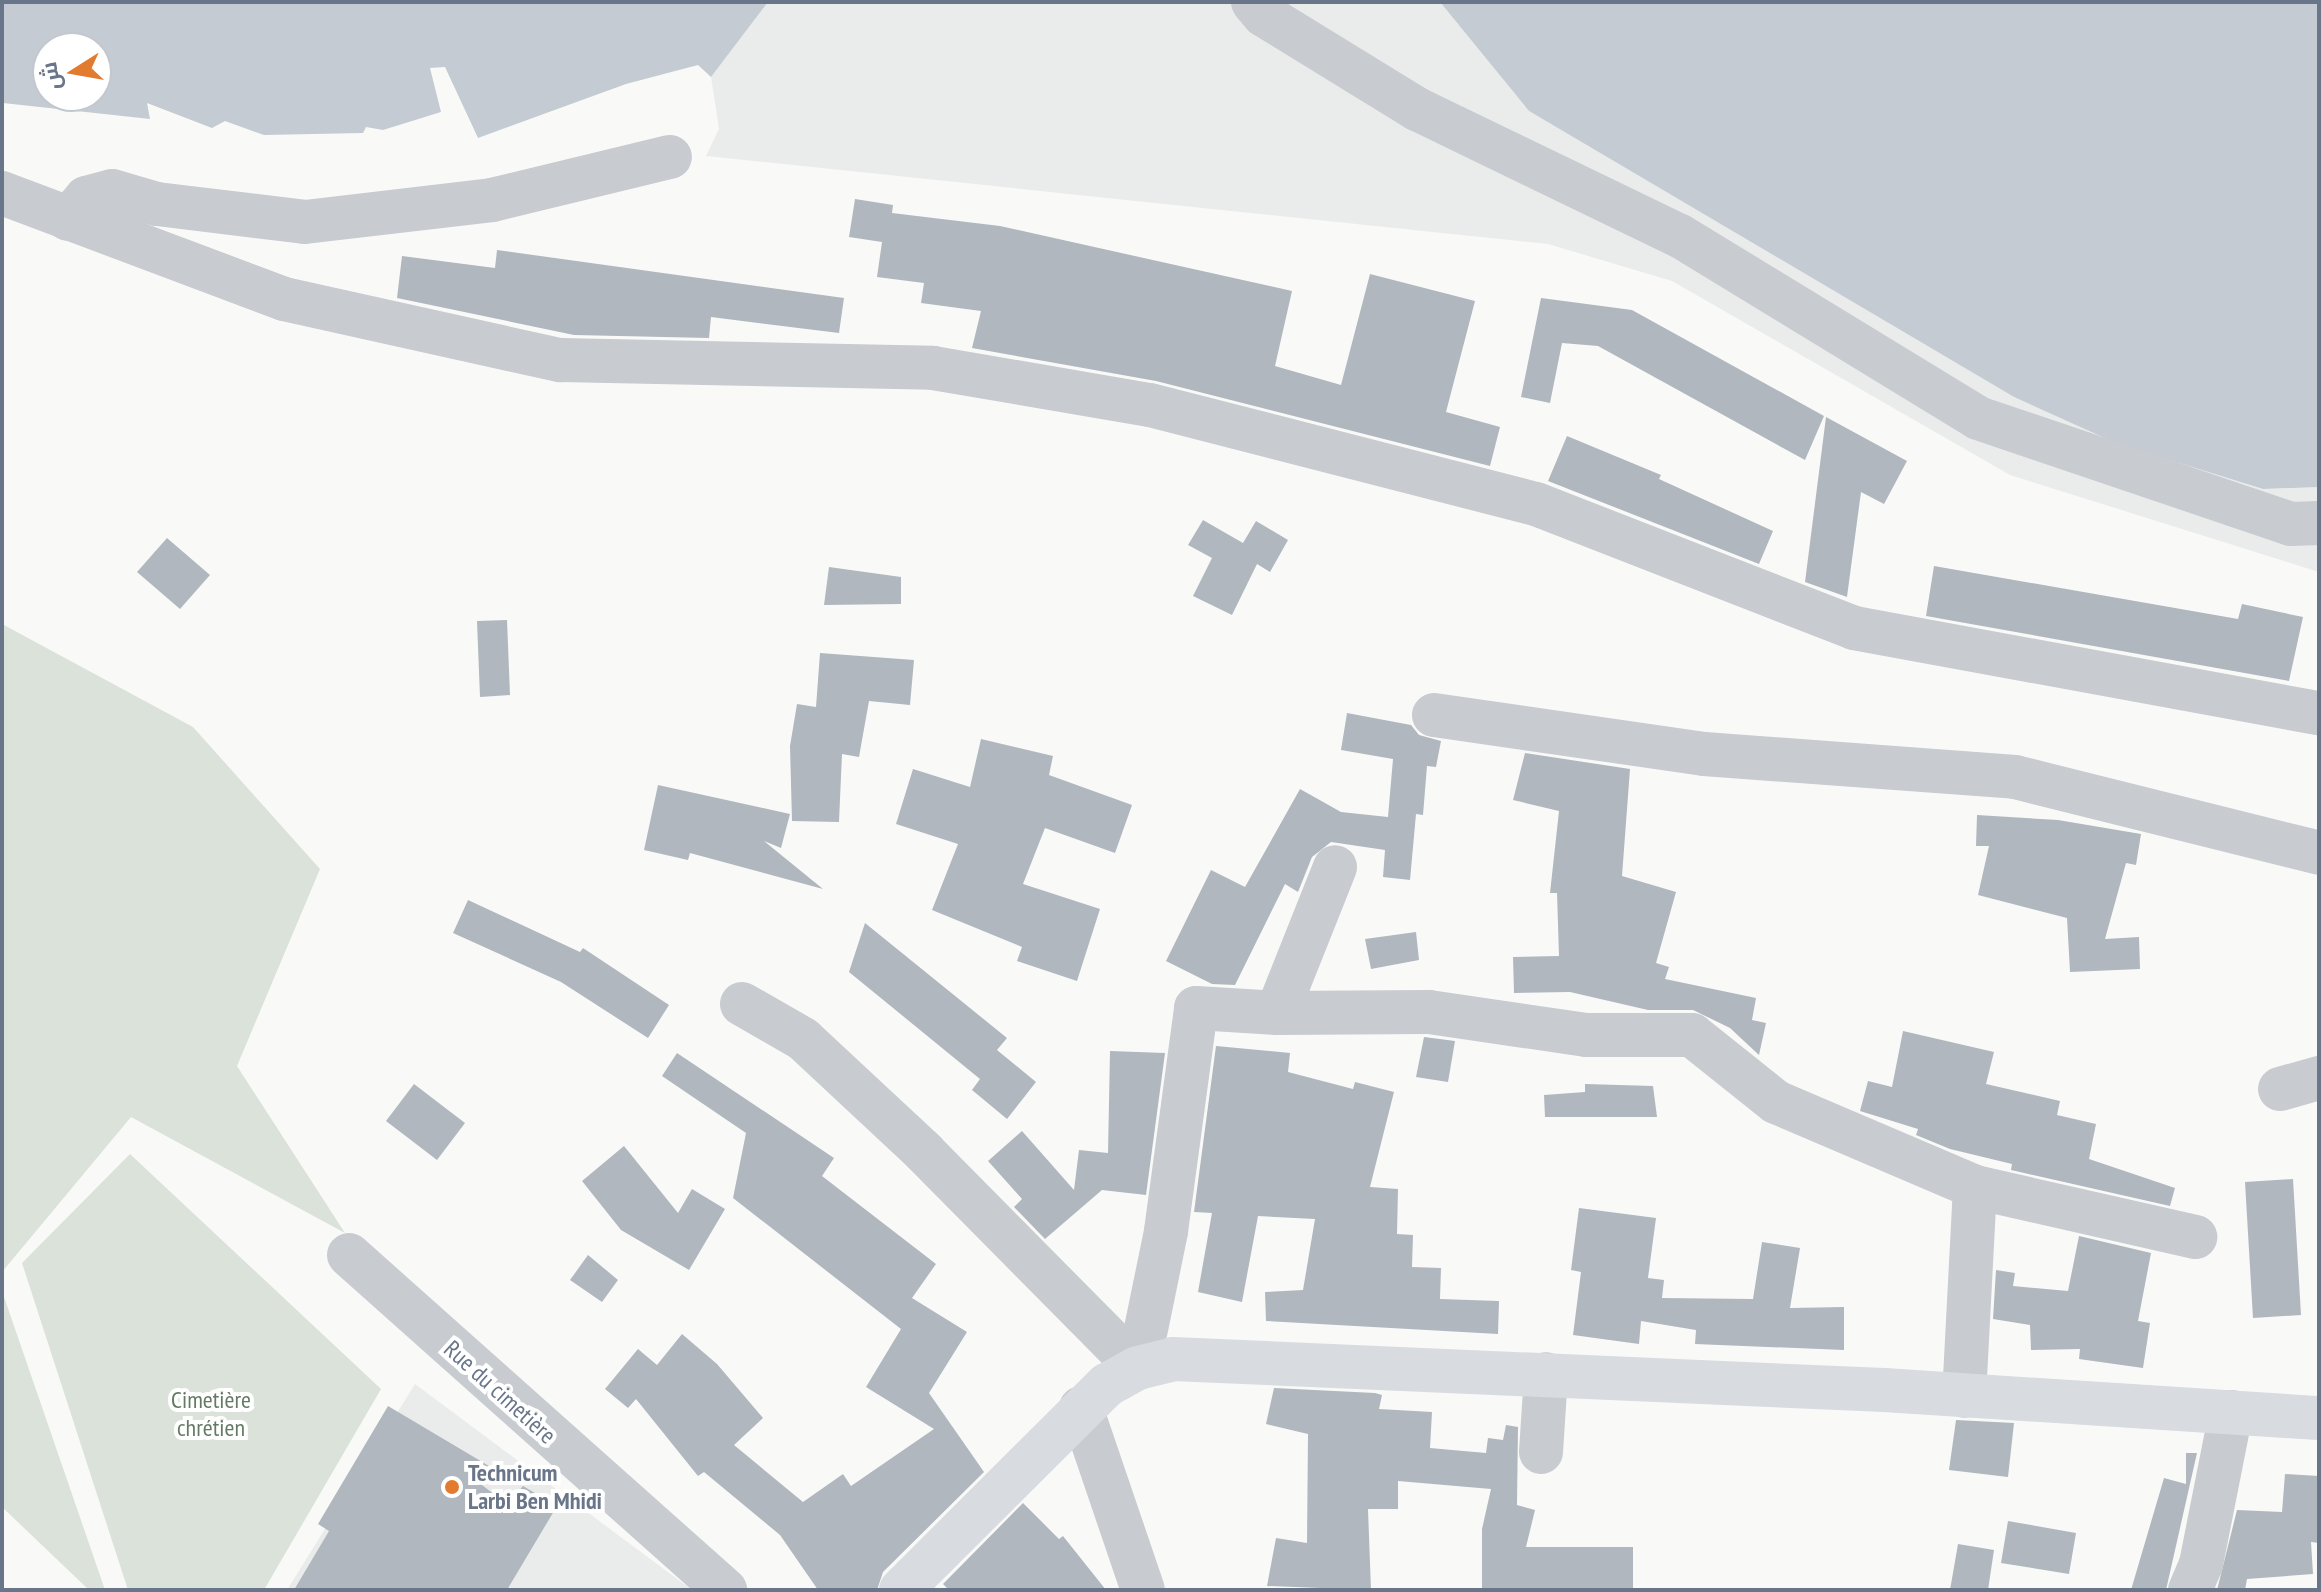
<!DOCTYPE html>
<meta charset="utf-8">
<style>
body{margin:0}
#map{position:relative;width:2321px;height:1592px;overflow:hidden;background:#f9faf8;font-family:"PT Sans Narrow",Cairo,sans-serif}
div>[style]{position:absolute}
.built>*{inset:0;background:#eaebeb}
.green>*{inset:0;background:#dae2d9}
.water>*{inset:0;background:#c5cbd2}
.building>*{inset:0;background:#b0b7be}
.minor>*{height:44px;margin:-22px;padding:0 22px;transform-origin:22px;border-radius:22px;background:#c8cbcf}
.major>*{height:44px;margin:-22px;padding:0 22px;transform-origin:22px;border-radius:22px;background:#d8dbe0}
.dots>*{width:22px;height:22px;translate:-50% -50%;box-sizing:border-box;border:4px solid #fff;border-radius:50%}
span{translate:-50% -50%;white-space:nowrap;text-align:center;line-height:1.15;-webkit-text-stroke:8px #fff;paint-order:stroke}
.street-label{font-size:24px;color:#697589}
.park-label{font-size:24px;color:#647a64}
.poi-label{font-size:24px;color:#697589;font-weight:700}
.left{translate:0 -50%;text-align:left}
.frame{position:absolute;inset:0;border:4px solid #697589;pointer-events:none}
.north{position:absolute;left:32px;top:32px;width:80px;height:80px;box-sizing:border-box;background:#fff;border:2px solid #c3c8d0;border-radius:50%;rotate:259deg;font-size:22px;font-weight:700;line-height:32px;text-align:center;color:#697589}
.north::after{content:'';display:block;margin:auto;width:28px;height:36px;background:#e37b2f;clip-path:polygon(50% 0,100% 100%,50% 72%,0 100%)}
</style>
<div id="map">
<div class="built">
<i style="clip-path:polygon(768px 2px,1440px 2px,1529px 111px,2014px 397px,2118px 444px,2263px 489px,2319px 487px,2319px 572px,2010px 475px,1672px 281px,1548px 244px,706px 156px,719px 129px,711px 77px)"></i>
<i style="clip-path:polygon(415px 1384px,692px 1590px,287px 1590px)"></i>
</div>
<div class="green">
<i style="clip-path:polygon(2px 624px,193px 727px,320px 869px,237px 1066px,345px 1233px,131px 1117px,2px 1272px)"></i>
<i style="clip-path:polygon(130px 1154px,381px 1389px,264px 1590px,128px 1590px,22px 1263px)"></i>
<i style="clip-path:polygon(2px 1292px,2px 1291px,105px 1590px,89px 1590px,2px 1507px)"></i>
</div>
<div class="water">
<i style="clip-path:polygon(evenodd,2px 2px,768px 2px,711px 77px,698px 65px,626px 84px,478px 138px,445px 67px,430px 68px,441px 112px,383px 130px,366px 127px,363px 133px,264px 135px,225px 121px,212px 128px,147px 103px,150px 119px,3px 103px,2px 2px,48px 48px,96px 48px,96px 96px,48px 96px,48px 48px)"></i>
<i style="clip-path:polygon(1440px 2px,2319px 2px,2319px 487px,2263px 489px,2118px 444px,2014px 397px,1529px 111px)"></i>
</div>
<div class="building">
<i style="clip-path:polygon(855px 199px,893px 205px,892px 213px,1000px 226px,1292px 291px,1275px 366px,1341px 385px,1370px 274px,1475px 301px,1446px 412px,1500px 427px,1490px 466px,1156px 381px,972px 348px,981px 311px,921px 303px,924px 283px,877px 277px,882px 242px,849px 237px)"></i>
<i style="clip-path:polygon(497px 250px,844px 298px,839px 333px,711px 317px,709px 338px,574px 335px,397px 298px,402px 256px,495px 268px)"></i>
<i style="clip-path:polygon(1541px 298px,1632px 310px,1824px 416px,1805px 460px,1598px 346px,1562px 343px,1550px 403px,1521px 397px)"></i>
<i style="clip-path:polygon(1826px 417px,1907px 461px,1884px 504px,1861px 492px,1847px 597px,1805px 582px)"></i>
<i style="clip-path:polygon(1567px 436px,1661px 475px,1659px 479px,1773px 531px,1759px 564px,1548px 481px)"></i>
<i style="clip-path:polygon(1203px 520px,1243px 543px,1256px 521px,1288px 540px,1270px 572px,1257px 564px,1232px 615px,1193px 596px,1212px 558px,1188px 545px)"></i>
<i style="clip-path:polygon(167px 538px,210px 575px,180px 609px,137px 572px)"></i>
<i style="clip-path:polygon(1934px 566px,2238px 619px,2242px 604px,2303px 617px,2289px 681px,1926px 616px)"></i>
<i style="clip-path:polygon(829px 567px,901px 577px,901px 604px,824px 605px)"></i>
<i style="clip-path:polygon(507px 620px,510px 695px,480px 697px,477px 621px)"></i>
<i style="clip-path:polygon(820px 653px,914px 660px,910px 705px,869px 701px,859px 757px,842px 754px,839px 822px,792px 821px,790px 746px,797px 704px,816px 707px)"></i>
<i style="clip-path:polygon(1347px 713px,1411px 725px,1419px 735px,1441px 741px,1436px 767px,1427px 766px,1423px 815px,1416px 814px,1410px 880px,1383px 877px,1385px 850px,1331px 842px,1312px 857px,1298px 892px,1285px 884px,1235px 985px,1212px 984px,1166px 961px,1211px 870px,1245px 887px,1300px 789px,1341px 812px,1388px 817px,1393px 759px,1341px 750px)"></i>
<i style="clip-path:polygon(981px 739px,1053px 756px,1049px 775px,1132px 805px,1115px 853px,1045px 828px,1023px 884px,1100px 909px,1077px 981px,1017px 961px,1022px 947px,932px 910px,958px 844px,896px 824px,913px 769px,970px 787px)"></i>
<i style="clip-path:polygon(1525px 753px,1630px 769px,1622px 876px,1676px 892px,1656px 963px,1669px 967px,1665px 979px,1756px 998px,1752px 1020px,1766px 1023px,1759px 1055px,1730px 1028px,1693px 1010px,1648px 1010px,1570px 992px,1514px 993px,1513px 957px,1559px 956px,1557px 893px,1550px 893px,1559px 811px,1513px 800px)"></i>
<i style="clip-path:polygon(658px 785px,790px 814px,781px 848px,764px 841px,823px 889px,690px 853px,688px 860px,644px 850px)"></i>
<i style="clip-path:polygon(1977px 815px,2058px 820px,2141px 834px,2136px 865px,2126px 863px,2105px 939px,2139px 937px,2140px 969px,2070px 972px,2067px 918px,1978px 895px,1989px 846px,1976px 846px)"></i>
<i style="clip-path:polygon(468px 900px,580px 952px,583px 948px,669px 1005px,648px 1038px,561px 982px,453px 933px)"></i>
<i style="clip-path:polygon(865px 923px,1007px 1038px,997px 1050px,1036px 1082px,1007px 1119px,972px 1090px,980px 1079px,849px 972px)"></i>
<i style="clip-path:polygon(1416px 932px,1419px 960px,1371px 969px,1365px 939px)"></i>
<i style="clip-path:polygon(1903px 1031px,1994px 1052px,1986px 1084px,2060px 1101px,2057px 1115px,2096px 1124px,2089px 1159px,2175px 1188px,2170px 1206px,2011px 1170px,2012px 1164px,1950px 1149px,1916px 1135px,1918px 1129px,1860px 1111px,1868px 1081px,1892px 1087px)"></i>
<i style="clip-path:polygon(1424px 1037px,1455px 1041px,1448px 1082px,1416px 1077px)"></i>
<i style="clip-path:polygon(1216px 1046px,1290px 1053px,1288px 1072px,1353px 1089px,1355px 1082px,1394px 1092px,1370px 1187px,1398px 1189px,1397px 1234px,1413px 1235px,1412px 1267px,1441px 1268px,1440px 1299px,1499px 1301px,1498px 1334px,1266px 1321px,1265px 1292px,1303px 1290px,1315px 1219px,1258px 1216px,1242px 1302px,1198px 1292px,1212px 1213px,1194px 1212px)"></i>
<i style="clip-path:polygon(1110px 1051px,1165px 1053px,1146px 1195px,1102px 1190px,1045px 1239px,1014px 1207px,1022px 1199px,988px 1161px,1022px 1131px,1074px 1190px,1079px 1150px,1108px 1153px)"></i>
<i style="clip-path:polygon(677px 1053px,834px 1158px,822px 1176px,936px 1264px,912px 1298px,967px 1332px,929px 1393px,984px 1472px,883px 1572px,877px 1590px,818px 1590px,780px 1535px,704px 1472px,698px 1476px,636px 1399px,628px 1408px,605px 1389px,638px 1349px,657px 1365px,682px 1334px,717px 1364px,763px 1418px,734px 1445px,803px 1502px,843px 1474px,851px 1486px,934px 1429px,866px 1387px,901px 1329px,733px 1198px,746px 1133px,662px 1076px)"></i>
<i style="clip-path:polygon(414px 1084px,465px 1123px,437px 1160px,386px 1121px)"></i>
<i style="clip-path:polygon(1585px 1084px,1653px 1086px,1657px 1117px,1545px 1117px,1544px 1095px,1585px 1092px)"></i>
<i style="clip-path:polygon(624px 1146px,678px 1213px,692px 1189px,725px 1209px,689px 1270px,621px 1230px,582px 1181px)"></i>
<i style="clip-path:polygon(2293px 1179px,2301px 1315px,2253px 1318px,2245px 1182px)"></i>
<i style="clip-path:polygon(1579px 1208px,1656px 1218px,1648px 1278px,1664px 1280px,1662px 1298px,1753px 1299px,1762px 1242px,1800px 1248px,1790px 1308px,1844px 1307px,1844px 1350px,1695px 1344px,1696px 1330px,1641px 1321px,1639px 1344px,1573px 1335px,1581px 1272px,1571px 1270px)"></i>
<i style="clip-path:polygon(2079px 1236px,2151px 1253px,2138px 1321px,2150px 1323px,2143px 1368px,2079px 1359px,2080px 1349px,2031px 1350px,2030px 1325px,1993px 1319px,1996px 1270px,2015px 1273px,2013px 1286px,2068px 1291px)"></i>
<i style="clip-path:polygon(588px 1255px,618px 1280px,602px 1302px,570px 1280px)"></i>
<i style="clip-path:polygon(1274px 1388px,1375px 1393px,1382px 1395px,1379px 1409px,1432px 1412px,1430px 1448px,1486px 1453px,1488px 1438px,1503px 1440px,1506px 1425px,1518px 1427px,1517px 1505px,1535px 1510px,1526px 1547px,1633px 1547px,1633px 1590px,1482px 1590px,1482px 1529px,1491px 1489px,1398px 1481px,1398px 1509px,1368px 1509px,1371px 1590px,1267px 1586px,1276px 1538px,1307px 1543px,1308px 1434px,1266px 1424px)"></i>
<i style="clip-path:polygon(388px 1406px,489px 1466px,478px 1482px,507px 1504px,523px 1486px,557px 1506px,507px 1590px,294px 1590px,329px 1531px,318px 1524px)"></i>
<i style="clip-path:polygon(1956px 1420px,2014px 1423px,2008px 1477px,1949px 1470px)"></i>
<i style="clip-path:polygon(2186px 1453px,2197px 1453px,2166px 1590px,2131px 1590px,2164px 1478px,2186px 1484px)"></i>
<i style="clip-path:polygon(2285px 1474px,2319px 1476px,2319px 1543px,2311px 1542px,2313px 1574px,2247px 1579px,2245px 1590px,2217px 1590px,2237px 1510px,2282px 1512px)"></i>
<i style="clip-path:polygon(1023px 1503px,1059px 1539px,1063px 1536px,1106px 1590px,949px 1590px,943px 1584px)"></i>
<i style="clip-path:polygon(2008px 1521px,2076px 1533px,2069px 1574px,2001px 1563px)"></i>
<i style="clip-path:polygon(1958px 1544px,1994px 1550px,1988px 1590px,1950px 1590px)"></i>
</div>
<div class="minor">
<i style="left:1253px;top:2px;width:17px;rotate:50deg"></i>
<i style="left:1264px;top:15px;width:180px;rotate:31.6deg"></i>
<i style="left:1417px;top:109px;width:292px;rotate:25.8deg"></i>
<i style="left:1680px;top:236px;width:349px;rotate:31.4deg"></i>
<i style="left:1978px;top:418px;width:330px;rotate:18.7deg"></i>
<i style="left:2291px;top:524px;width:28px;rotate:-2deg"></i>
<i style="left:2px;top:193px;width:301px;rotate:20.6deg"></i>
<i style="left:284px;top:299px;width:283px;rotate:12.5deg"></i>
<i style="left:560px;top:360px;width:373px;rotate:1.2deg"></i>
<i style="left:933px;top:368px;width:220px;rotate:9.7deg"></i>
<i style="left:1150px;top:405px;width:398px;rotate:14.4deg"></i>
<i style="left:1536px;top:504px;width:341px;rotate:21.3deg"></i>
<i style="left:1854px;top:628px;width:473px;rotate:10.4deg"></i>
<i style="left:68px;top:219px;width:28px;rotate:-49deg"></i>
<i style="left:86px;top:198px;width:27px;rotate:-15deg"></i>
<i style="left:112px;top:191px;width:47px;rotate:16.1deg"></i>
<i style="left:157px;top:204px;width:149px;rotate:6.9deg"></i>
<i style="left:305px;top:222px;width:188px;rotate:-6.7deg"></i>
<i style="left:492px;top:200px;width:183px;rotate:-13.6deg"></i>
<i style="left:1434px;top:715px;width:273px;rotate:8.2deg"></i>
<i style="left:1704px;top:754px;width:312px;rotate:4.2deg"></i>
<i style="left:2015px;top:777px;width:313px;rotate:14deg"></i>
<i style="left:742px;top:1004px;width:70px;rotate:29.8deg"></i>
<i style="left:803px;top:1039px;width:166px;rotate:43deg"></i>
<i style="left:924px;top:1152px;width:304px;rotate:45.3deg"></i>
<i style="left:1277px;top:1013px;width:152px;rotate:-0.4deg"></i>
<i style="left:1429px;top:1012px;width:159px;rotate:8.3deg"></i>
<i style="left:1586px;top:1035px;width:106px"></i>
<i style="left:1692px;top:1035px;width:107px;rotate:38.6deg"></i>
<i style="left:1776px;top:1102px;width:216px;rotate:23.1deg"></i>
<i style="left:1975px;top:1187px;width:209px;rotate:93deg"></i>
<i style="left:2280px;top:1089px;width:41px;rotate:-15.8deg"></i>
<i style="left:1975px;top:1187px;width:226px;rotate:12.8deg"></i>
<i style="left:349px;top:1255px;width:504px;rotate:41.7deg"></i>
<i style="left:1138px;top:1368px;width:140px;rotate:-78.4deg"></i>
<i style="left:1166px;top:1231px;width:225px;rotate:-82.3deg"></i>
<i style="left:1196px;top:1008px;width:81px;rotate:3.5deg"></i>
<i style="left:1277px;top:1013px;width:157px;rotate:-68.3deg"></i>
<i style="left:1081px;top:1408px;width:192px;rotate:71.2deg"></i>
<i style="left:1541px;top:1452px;width:78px;rotate:-86.3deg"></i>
<i style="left:2190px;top:1590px;width:28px;rotate:-67deg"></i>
<i style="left:2201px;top:1564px;width:155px;rotate:-78.8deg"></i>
</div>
<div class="major">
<i style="left:901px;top:1590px;width:291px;rotate:-44.9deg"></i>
<i style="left:1107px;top:1385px;width:35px;rotate:-29deg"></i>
<i style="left:1138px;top:1368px;width:36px;rotate:-14deg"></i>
<i style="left:1173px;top:1359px;width:712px;rotate:2.5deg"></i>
<i style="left:1884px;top:1390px;width:436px;rotate:3.7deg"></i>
</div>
<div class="dots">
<i style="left:452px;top:1487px;background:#e37b2f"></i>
</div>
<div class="street-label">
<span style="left:500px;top:1392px;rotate:42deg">Rue du cimetière</span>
</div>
<div class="park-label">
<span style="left:211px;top:1414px">Cimetière<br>chrétien</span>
</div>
<div class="poi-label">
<span class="left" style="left:468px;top:1487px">Technicum<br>Larbi Ben Mhidi</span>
</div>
<div class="frame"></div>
<div class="north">ش</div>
</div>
